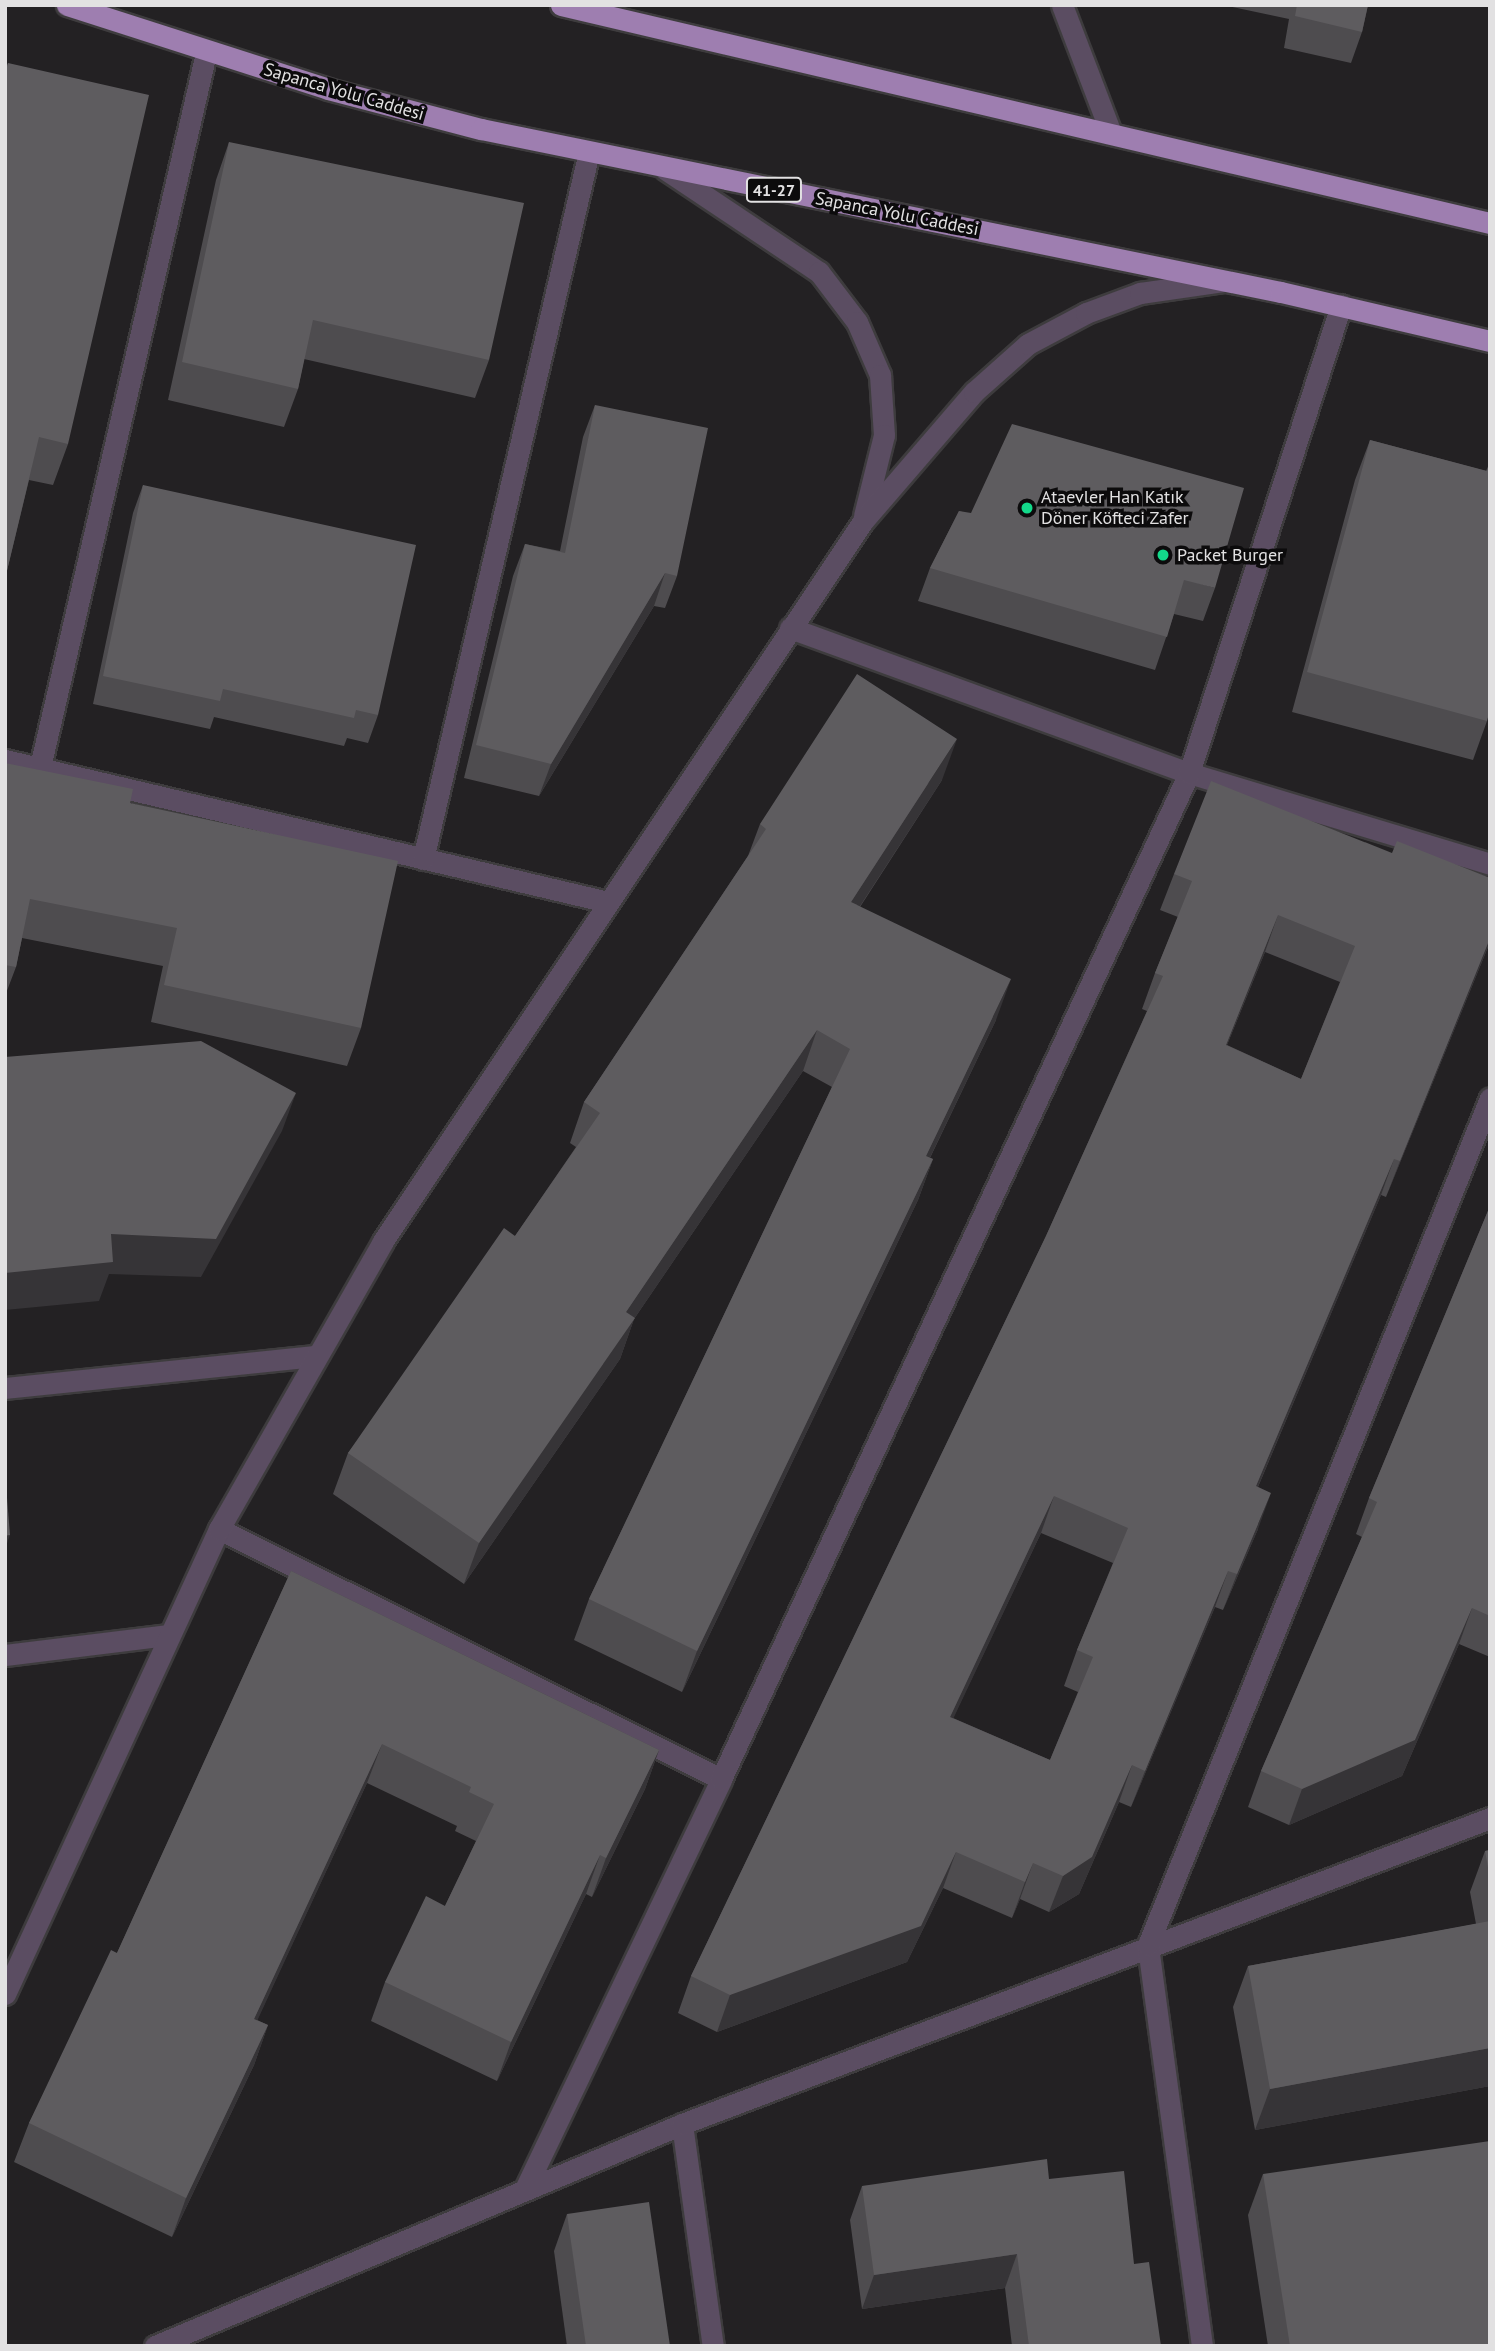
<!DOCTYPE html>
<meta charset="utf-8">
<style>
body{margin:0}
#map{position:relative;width:1495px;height:2351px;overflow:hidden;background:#232123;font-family:"PT Sans",sans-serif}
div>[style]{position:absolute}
.roads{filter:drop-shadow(2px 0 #3e3c3e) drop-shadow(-2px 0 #3e3c3e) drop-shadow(0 2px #3e3c3e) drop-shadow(0 -2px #3e3c3e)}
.minor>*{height:21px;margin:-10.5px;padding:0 10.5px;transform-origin:10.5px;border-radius:10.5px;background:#5b4d62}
.tertiary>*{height:21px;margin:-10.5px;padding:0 10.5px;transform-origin:10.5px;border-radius:10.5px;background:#5b4d62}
.trunk>*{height:21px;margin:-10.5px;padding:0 10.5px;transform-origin:10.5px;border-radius:10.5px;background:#9e7eb0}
.wall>*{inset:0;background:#4e4c4f}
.shaded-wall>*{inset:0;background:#363437}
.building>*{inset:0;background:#5e5c5f}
.dots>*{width:19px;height:19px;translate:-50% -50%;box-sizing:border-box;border:4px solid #0c0b0c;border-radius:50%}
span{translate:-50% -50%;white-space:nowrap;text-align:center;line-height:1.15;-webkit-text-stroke:7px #0c0b0c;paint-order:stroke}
.shield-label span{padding:2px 5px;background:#0c0b0c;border:2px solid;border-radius:5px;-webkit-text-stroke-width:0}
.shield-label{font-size:16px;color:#e2e1e2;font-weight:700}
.street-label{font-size:18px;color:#e2e1e2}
.poi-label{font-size:18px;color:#e2e1e2}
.left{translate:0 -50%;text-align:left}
.frame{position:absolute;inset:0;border:7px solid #e2e1e2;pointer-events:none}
</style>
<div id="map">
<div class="roads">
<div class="minor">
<i style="left:1062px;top:5px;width:137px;rotate:69.1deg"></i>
<i style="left:790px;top:628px;width:425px;rotate:20deg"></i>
<i style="left:1189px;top:773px;width:314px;rotate:16.8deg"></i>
<i style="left:5px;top:760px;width:619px;rotate:13.25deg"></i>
<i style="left:40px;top:767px;width:733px;rotate:-76.91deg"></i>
<i style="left:423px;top:859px;width:726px;rotate:-76.79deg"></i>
<i style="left:5px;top:1388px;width:313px;rotate:-5.9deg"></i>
<i style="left:219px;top:1529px;width:561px;rotate:26.47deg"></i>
<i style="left:5px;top:1655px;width:163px;rotate:-7deg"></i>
<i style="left:682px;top:2124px;width:224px;rotate:82.1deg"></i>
<i style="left:525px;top:2189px;width:454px;rotate:-64.4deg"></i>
<i style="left:721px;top:1779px;width:1110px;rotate:-65.05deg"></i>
<i style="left:1189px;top:773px;width:492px;rotate:-72deg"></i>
<i style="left:155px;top:2346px;width:572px;rotate:-22.84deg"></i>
<i style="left:682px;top:2124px;width:864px;rotate:-20.74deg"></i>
<i style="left:1202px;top:2346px;width:405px;rotate:-97.7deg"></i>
<i style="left:1148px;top:1945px;width:913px;rotate:-68.01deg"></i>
</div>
<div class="tertiary">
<i style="left:665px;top:169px;width:185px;rotate:33.8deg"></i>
<i style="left:819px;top:272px;width:63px;rotate:52.8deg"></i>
<i style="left:857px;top:322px;width:58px;rotate:66.5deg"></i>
<i style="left:880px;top:375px;width:60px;rotate:86.2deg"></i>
<i style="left:884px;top:435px;width:83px;rotate:103.9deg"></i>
<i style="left:5px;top:1994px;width:512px;rotate:-65.29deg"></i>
<i style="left:219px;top:1529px;width:331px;rotate:-60.3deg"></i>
<i style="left:383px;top:1241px;width:865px;rotate:-56.31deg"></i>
<i style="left:863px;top:521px;width:170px;rotate:-49.3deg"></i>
<i style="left:974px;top:392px;width:72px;rotate:-41.6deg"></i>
<i style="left:1028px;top:344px;width:66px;rotate:-28.1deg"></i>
<i style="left:1086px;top:313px;width:58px;rotate:-20.3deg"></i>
<i style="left:1140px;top:293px;width:84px;rotate:-8.2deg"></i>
</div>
<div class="trunk">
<i style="left:67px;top:5px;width:274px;rotate:17.8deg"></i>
<i style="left:328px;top:89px;width:158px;rotate:14.7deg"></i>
<i style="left:481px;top:129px;width:816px;rotate:11.52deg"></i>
<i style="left:1281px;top:292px;width:215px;rotate:13.2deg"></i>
<i style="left:561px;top:5px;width:954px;rotate:13.21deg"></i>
</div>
</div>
<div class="wall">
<i style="clip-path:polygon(1223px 5px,1368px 5px,1362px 32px,1351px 63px,1284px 48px,1289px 19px)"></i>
<i style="clip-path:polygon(8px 63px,68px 444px,53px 485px,29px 480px,5px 579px,5px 71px)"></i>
<i style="clip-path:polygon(229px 142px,489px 360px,475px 398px,304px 359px,298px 389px,284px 427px,168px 400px,216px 180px)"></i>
<i style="clip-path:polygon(595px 405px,677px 576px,665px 608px,654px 606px,539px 796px,464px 778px,513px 576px,525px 544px,560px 551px,583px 437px)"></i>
<i style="clip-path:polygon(1370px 440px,1486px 471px,1490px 462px,1487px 721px,1473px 760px,1292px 712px,1355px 480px)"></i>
<i style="clip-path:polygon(143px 485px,378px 715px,368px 743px,347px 738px,344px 746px,214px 717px,210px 729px,93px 704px,133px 513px)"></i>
<i style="clip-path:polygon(959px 511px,1215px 588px,1203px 621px,1174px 614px,1155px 670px,918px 601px,930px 568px)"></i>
<i style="clip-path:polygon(5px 763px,130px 803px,361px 1028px,347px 1066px,151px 1022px,163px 966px,22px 938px,16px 967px,5px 996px)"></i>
<i style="clip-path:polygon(942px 780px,860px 907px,996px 1020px,930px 1158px,933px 1159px,918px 1200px,682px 1692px,574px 1640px,589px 1599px,832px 1087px,803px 1071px,634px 1319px,620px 1359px,464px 1584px,333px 1494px,348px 1453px,515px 1236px,576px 1147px,570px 1143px,584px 1102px,748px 856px,760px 824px)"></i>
<i style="clip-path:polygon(evenodd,1392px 853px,1490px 878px,1490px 942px,1386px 1197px,1381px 1195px,1258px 1487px,1258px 1529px,1223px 1610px,1215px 1607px,1131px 1807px,1119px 1802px,1079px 1894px,1049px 1912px,1020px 1899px,1012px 1918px,943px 1888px,907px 1962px,717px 2032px,678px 2013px,691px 1976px,1046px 1236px,1147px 1011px,1142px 1009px,1155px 973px,1178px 917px,1160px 910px,1174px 874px,1392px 853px,1265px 952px,1340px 982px,1301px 1079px,1227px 1045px,1265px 952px,1392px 853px,1041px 1533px,1113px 1563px,1077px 1650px,1064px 1686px,1078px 1692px,1050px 1760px,953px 1718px,1041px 1533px)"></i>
<i style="clip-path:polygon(1490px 1206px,1490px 1657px,1459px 1644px,1402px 1776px,1289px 1825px,1248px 1807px,1261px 1771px,1362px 1537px,1356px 1534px,1369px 1498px)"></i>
<i style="clip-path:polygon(291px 1571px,659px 1750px,645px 1789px,592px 1897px,586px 1894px,497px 2081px,371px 2021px,385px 1982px,445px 1906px,476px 1841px,455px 1831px,457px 1826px,367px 1783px,257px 2020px,268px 2025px,254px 2065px,172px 2237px,14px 2162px,29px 2123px,117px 1953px)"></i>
<i style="clip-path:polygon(1490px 1850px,1490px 2086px,1255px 2130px,1233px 2007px,1248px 1966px,1476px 1924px,1470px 1892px,1485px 1851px)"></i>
<i style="clip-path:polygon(1263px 2174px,1490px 2346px,1268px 2346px,1248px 2215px)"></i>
<i style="clip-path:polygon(1049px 2179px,1134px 2264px,1161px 2346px,1012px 2346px,1005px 2288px,862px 2309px,850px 2220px,862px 2186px)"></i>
<i style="clip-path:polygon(567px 2214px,670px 2346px,567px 2346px,554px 2251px)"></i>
</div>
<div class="shaded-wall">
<i style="clip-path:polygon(665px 573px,654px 606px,539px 796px,551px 764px)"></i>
<i style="clip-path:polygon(957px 739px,942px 780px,836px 943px,851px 902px)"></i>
<i style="clip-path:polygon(1278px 915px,1265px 952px,1212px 1081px,1226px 1045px)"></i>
<i style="clip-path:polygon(1490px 938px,1490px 942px,1386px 1197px,1400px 1161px)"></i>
<i style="clip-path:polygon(1011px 979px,996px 1020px,911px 1197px,926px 1156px)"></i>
<i style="clip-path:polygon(817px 1030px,803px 1071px,634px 1319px,620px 1359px,464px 1584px,479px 1543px,626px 1312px)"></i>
<i style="clip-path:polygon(296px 1093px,282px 1131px,201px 1277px,109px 1274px,99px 1301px,5px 1310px,5px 1273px,111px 1234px)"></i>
<i style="clip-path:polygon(933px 1159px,918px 1200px,682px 1692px,697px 1651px)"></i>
<i style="clip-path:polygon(1394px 1159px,1381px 1195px,1243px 1522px,1256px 1486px)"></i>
<i style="clip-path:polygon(1271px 1493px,1258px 1529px,1223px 1610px,1237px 1574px)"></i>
<i style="clip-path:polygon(1054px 1496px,1041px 1533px,937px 1753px,950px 1717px)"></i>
<i style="clip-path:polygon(10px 1535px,5px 1549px,5px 1536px)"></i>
<i style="clip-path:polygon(1228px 1571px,1215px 1607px,1131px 1807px,1145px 1771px)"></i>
<i style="clip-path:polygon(1472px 1608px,1459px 1644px,1402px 1776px,1289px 1825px,1302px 1789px)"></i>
<i style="clip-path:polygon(382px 1744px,367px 1783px,240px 2058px,254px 2019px)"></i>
<i style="clip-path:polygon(659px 1750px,645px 1789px,592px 1897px,606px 1858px)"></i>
<i style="clip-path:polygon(1132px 1765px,1119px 1802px,1079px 1894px,1049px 1912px,1063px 1876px)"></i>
<i style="clip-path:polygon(956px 1852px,943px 1888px,907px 1962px,717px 2032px,730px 1995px)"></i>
<i style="clip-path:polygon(600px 1855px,586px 1894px,497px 2081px,511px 2042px)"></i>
<i style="clip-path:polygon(1033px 1863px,1020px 1899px,1012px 1918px,1025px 1882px)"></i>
<i style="clip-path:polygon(268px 2025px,254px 2065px,172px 2237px,186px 2198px)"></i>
<i style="clip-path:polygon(1490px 2048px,1490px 2086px,1255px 2130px,1270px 2089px)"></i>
<i style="clip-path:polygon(1017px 2254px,1005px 2288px,862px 2309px,874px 2275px)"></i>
</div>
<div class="building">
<i style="clip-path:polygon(1297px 5px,1368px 5px,1362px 32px,1295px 16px)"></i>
<i style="clip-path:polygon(8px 63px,149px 95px,68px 444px,39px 437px,5px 579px,5px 75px)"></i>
<i style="clip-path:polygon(229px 142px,524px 203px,489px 360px,313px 320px,298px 389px,182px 362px)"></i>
<i style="clip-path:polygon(595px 405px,708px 428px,677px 576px,665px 573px,551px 764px,476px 745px,525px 544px,565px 553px)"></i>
<i style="clip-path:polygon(1012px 424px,1244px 488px,1215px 588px,1184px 580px,1167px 637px,930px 568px,959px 511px,971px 513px)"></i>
<i style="clip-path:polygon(1370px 440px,1487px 471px,1490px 462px,1490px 710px,1487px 721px,1307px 672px)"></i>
<i style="clip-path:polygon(143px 485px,416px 545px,378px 715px,356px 710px,354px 718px,223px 689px,220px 701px,103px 676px)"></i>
<i style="clip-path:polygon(857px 674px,957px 739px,851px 902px,1011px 979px,926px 1156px,933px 1159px,697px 1651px,589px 1599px,850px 1049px,817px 1030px,626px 1312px,635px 1318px,479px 1543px,348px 1453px,504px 1228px,515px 1236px,600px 1113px,584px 1102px,766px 829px,760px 824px)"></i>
<i style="clip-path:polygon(5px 763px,133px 789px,130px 803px,398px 861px,361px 1028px,164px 985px,177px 928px,30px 899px,16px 967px,5px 965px)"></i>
<i style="clip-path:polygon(evenodd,1211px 781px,1392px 853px,1397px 841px,1490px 878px,1490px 938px,1400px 1161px,1394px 1159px,1256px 1486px,1271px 1493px,1237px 1574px,1228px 1571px,1145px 1771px,1132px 1765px,1092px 1857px,1063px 1876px,1033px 1863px,1025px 1882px,956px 1852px,921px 1926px,730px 1995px,691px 1976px,1046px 1236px,1163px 976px,1155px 973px,1192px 881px,1174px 874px,1211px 781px,1278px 915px,1355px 946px,1301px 1079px,1226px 1045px,1278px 915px,1211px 781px,1054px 1496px,1128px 1528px,1077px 1650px,1093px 1657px,1050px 1760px,950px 1717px,1054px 1496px)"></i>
<i style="clip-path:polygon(201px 1041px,296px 1093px,216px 1239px,111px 1234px,113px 1262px,5px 1273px,5px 1057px)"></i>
<i style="clip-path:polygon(1490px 1206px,1490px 1616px,1472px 1608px,1415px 1740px,1302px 1789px,1261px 1771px,1377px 1502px,1369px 1498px)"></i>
<i style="clip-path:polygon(5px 1473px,10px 1535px,5px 1536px)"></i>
<i style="clip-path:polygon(291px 1571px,659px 1750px,606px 1858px,600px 1855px,511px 2042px,385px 1982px,426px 1896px,445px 1906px,494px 1804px,469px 1792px,471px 1787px,382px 1744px,254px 2019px,268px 2025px,186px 2198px,29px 2123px,111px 1950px,117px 1953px)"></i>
<i style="clip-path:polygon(1490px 1850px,1490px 1878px,1485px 1851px)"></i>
<i style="clip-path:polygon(1490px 1921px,1490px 2048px,1270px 2089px,1248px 1966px)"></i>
<i style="clip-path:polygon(1490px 2141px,1490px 2346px,1290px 2346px,1263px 2174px)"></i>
<i style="clip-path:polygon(1047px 2159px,1049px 2179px,1124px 2171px,1134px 2264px,1149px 2262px,1161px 2346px,1029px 2346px,1017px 2254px,874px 2275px,862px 2186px)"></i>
<i style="clip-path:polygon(649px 2202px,670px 2346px,586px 2346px,567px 2214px)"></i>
</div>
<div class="dots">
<i style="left:1027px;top:508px;background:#13d98a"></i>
<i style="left:1163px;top:555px;background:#13d98a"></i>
</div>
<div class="shield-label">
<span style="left:774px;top:190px">41-27</span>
</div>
<div class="street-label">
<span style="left:344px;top:92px;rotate:16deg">Sapanca Yolu Caddesi</span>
<span style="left:897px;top:214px;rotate:11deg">Sapanca Yolu Caddesi</span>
</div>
<div class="poi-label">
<span class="left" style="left:1041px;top:508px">Ataevler Han Katık<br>Döner Köfteci Zafer</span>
<span class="left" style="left:1177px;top:555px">Packet Burger</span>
</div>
<div class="frame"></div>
</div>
